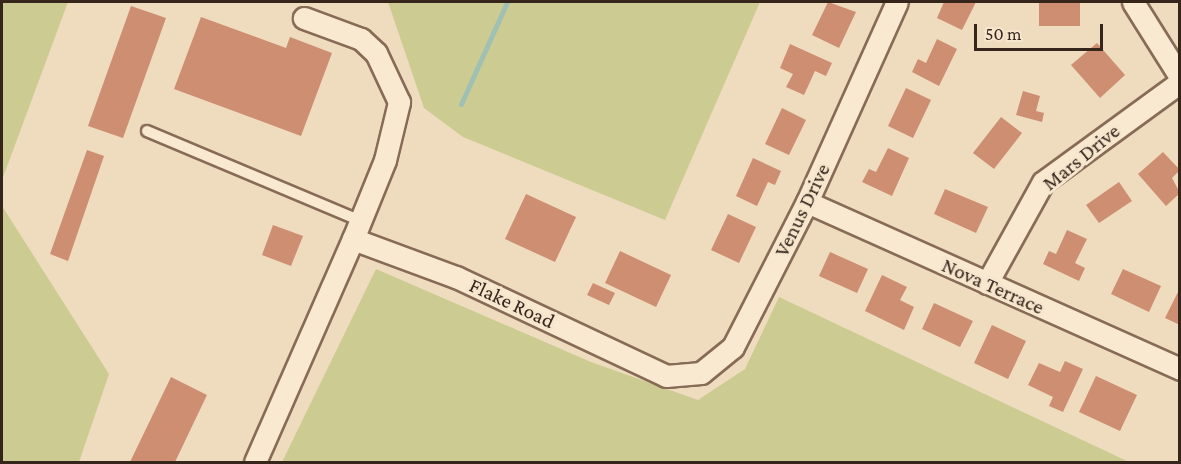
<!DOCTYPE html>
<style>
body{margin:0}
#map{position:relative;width:1181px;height:464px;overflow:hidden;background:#efdbbe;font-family:"Crimson Pro",serif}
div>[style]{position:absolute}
.green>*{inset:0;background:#cccc92}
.stream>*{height:5px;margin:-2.5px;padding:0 2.5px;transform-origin:2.5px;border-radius:2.5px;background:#a1c0b4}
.building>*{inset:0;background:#ce8e72}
.roads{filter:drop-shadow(2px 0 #876b56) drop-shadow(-2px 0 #876b56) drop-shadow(0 2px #876b56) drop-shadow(0 -2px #876b56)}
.lane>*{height:10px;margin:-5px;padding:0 5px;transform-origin:5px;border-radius:5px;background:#f9e9d1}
.street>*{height:21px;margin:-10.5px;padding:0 10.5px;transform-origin:10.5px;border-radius:10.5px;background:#f9e9d1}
span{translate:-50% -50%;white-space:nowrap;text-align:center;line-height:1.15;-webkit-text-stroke:6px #f6e6cd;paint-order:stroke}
.street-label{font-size:21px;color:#36251b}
.frame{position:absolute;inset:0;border:3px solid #36251b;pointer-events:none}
.scale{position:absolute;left:974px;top:24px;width:129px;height:27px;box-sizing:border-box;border:3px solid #36251b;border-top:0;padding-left:8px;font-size:18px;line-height:21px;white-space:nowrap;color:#36251b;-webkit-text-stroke:4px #f6e6cd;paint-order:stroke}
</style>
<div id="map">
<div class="green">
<i style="clip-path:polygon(2px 2px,68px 2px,2px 180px)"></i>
<i style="clip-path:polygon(388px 2px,760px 2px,665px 220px,463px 137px,424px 108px)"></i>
<i style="clip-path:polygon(2px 206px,109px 374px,79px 462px,2px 462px)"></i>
<i style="clip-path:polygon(376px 269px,591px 362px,698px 400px,745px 369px,779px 297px,1129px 462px,282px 462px)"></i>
</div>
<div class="stream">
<i style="left:461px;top:104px;width:112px;rotate:-65.7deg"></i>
</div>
<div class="building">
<i style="clip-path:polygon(828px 2px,856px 12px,839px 48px,812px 35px)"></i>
<i style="clip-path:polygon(944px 2px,976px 2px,962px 30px,937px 18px)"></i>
<i style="clip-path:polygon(1039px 2px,1080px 2px,1080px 26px,1039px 26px)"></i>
<i style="clip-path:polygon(131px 6px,166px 18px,123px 138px,88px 126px)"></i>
<i style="clip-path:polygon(201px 17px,286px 48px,290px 37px,332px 53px,301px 136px,174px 89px)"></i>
<i style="clip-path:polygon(937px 39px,957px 49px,939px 86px,912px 72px,918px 59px,926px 63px)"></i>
<i style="clip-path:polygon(1097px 43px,1125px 75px,1100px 98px,1071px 65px)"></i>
<i style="clip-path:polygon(790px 44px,832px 63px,826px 76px,815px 71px,804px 95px,786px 87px,793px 74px,780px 68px)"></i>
<i style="clip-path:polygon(906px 88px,931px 100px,913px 138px,888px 126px)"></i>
<i style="clip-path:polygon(1023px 91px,1040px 96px,1036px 111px,1044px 113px,1042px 122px,1016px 115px)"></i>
<i style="clip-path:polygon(782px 108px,806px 120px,789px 155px,765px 144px)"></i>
<i style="clip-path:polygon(1001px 117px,1022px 133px,994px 169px,973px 153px)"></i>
<i style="clip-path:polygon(888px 148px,909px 158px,892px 196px,862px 182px,869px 169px,876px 172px)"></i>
<i style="clip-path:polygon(87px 150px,104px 156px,68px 261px,50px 254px)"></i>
<i style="clip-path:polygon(1163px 152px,1180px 170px,1172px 178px,1180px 193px,1166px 206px,1138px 174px)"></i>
<i style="clip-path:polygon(753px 158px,781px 171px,775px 185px,768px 182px,757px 206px,736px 196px)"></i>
<i style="clip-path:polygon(1119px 182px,1132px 201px,1099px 223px,1086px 205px)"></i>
<i style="clip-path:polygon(945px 189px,988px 207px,976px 233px,934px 214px)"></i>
<i style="clip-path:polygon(526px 194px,576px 217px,555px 262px,505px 239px)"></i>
<i style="clip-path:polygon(728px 214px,756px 227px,739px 263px,711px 250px)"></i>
<i style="clip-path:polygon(273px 225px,303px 236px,291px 266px,262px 255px)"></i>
<i style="clip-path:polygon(1067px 230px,1087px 239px,1075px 263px,1085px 268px,1079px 281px,1043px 264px,1049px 251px,1056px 254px)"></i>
<i style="clip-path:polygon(620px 251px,671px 275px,656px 307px,605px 283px)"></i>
<i style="clip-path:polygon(830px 252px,868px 269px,857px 293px,819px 276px)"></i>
<i style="clip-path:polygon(1123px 269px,1161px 286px,1149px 312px,1111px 294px)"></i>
<i style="clip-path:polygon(882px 275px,907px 287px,900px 300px,914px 307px,904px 330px,865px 311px)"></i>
<i style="clip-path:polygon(593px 283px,615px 293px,609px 305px,587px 295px)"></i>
<i style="clip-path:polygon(1180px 288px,1180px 325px,1165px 318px)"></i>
<i style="clip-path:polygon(934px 303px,973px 321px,960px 347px,922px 329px)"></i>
<i style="clip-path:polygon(992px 325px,1026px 341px,1008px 379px,974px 363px)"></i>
<i style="clip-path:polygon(1065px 361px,1083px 369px,1063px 412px,1049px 406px,1053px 397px,1028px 385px,1039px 363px,1060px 372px)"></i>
<i style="clip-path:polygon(1096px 376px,1137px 395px,1120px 431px,1079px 412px)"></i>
<i style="clip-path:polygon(171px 377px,207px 395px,175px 462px,130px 462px)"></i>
</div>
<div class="roads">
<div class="lane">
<i style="left:147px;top:131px;width:232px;rotate:22.8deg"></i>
</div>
<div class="street">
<i style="left:1133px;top:2px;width:89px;rotate:57.9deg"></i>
<i style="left:807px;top:202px;width:409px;rotate:24.1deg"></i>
<i style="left:353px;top:239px;width:110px;rotate:20.3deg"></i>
<i style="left:456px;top:277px;width:232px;rotate:25.2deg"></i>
<i style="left:666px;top:376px;width:35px;rotate:-5deg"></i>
<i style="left:701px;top:373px;width:41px;rotate:-39.1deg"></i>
<i style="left:733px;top:347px;width:163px;rotate:-63deg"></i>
<i style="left:807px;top:202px;width:219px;rotate:-65.8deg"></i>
<i style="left:987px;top:283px;width:115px;rotate:-61deg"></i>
<i style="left:1043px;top:182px;width:170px;rotate:-36.1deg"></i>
<i style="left:255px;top:462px;width:244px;rotate:-66.3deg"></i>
<i style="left:353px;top:239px;width:85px;rotate:-67.9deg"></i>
<i style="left:385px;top:160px;width:60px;rotate:-76.4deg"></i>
<i style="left:399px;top:102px;width:54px;rotate:-115.1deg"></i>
<i style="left:376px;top:53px;width:21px;rotate:-137deg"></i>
<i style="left:361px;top:39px;width:61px;rotate:-159.8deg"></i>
</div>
</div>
<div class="street-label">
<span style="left:1081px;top:157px;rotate:-39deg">Mars Drive</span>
<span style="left:802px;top:210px;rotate:-64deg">Venus Drive</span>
<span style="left:993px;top:286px;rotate:24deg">Nova Terrace</span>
<span style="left:512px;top:303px;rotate:25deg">Flake Road</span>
</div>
<div class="frame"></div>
<div class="scale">50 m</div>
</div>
